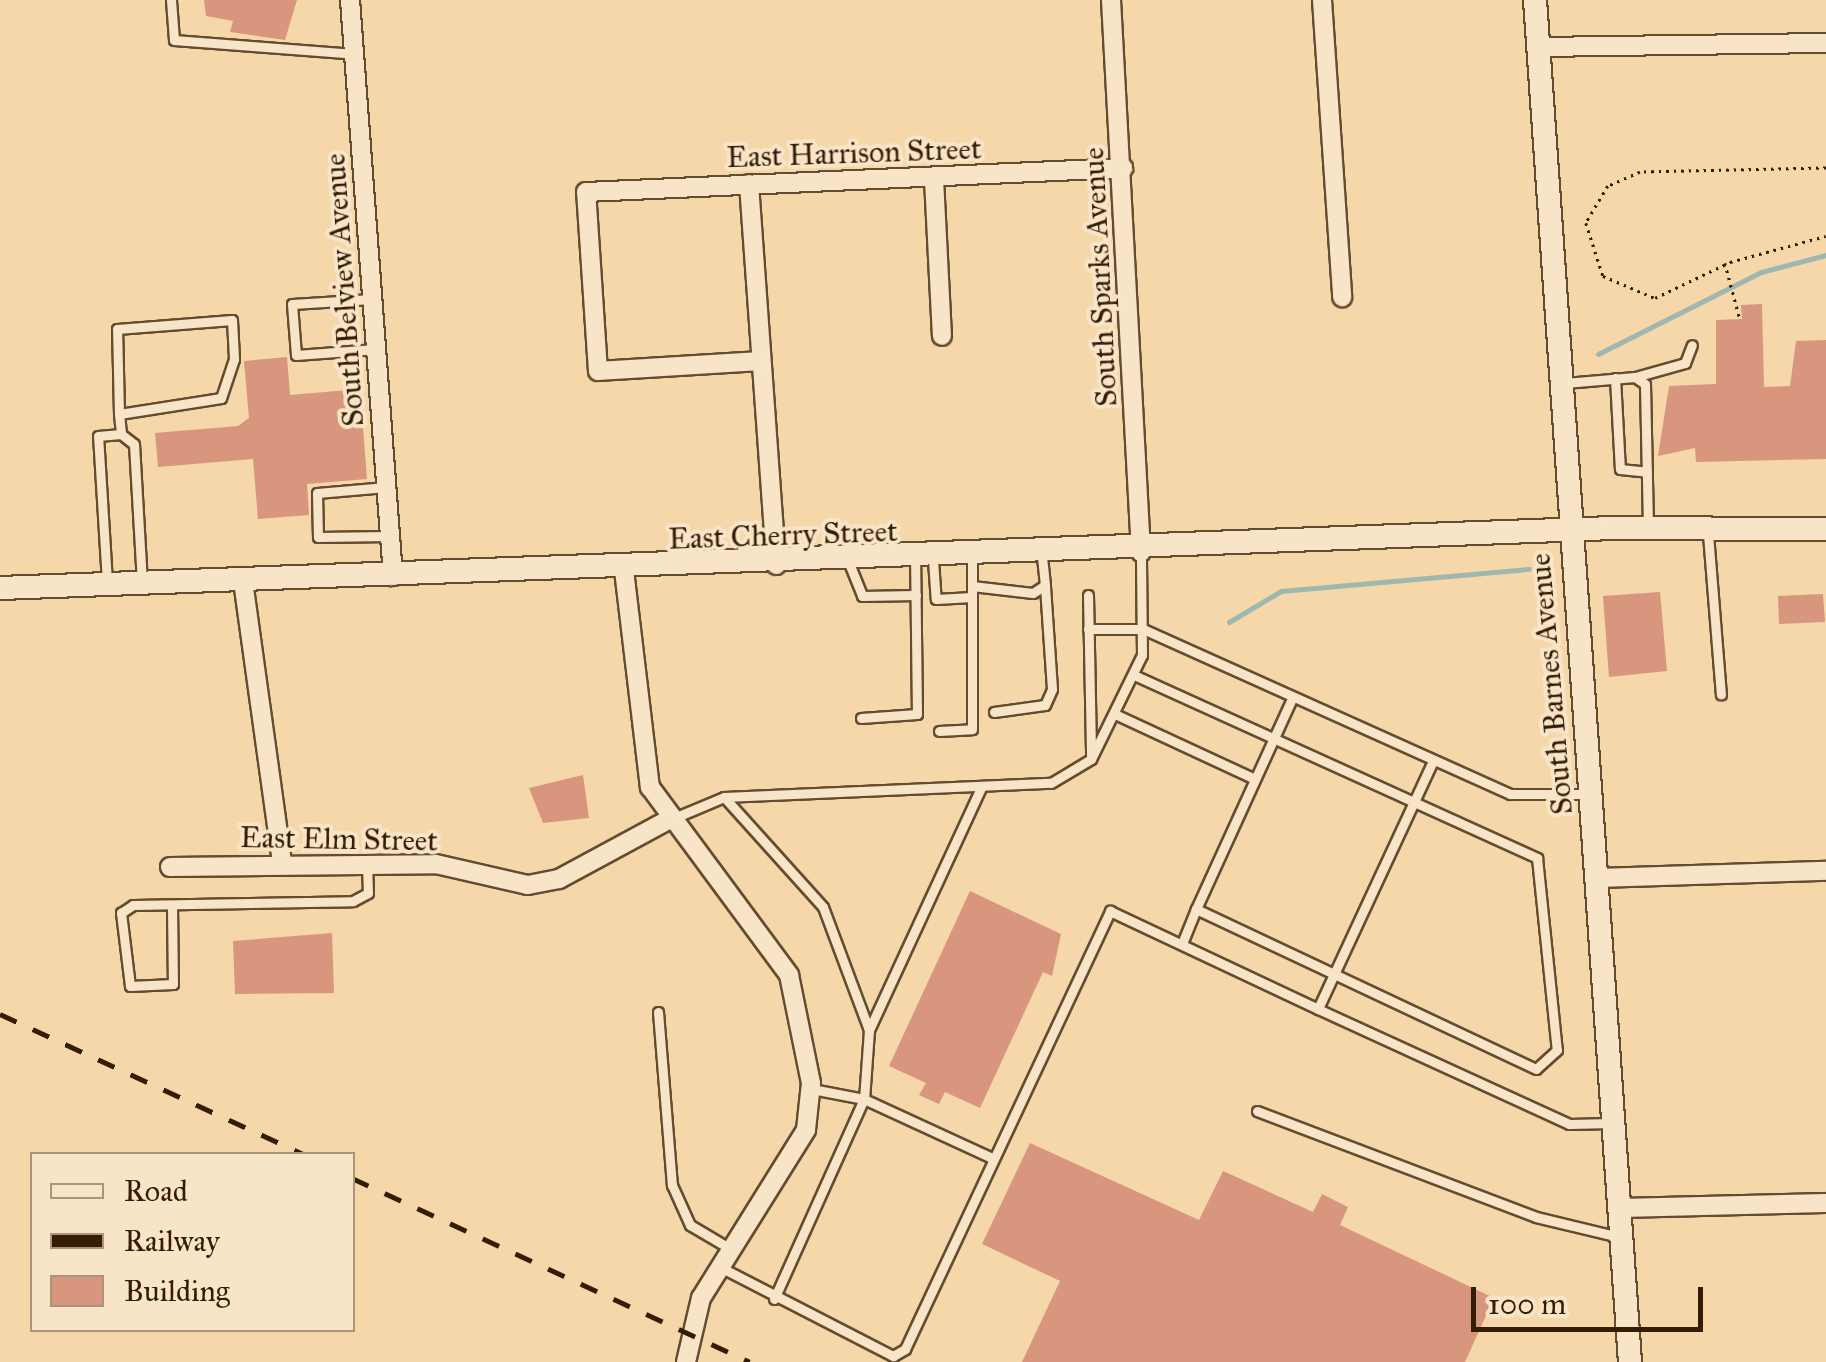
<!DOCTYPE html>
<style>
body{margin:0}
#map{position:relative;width:1826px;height:1362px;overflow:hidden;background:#f5d7aa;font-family:"IM FELL Great Primer",serif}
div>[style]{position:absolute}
.stream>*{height:5px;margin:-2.5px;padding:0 2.5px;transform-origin:2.5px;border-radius:2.5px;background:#9eb8b0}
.building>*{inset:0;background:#d7967d}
.path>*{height:2.5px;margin-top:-1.25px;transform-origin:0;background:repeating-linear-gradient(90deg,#341d07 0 2.5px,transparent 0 7.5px)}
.roads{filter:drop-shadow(2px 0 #644c30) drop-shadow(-2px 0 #644c30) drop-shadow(0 2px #644c30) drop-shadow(0 -2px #644c30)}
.service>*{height:9px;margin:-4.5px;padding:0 4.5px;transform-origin:4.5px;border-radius:4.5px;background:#f8e5c8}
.minor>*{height:18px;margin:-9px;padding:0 9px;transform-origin:9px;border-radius:9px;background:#f8e5c8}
.tertiary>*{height:22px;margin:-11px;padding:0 11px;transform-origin:11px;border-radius:11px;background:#f8e5c8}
.rail>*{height:5px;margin-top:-2.5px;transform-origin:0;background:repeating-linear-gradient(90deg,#341d07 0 18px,transparent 0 36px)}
span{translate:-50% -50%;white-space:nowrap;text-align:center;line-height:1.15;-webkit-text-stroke:8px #f8e5c8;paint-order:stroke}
.street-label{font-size:30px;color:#341d07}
.legend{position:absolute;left:30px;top:1152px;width:325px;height:180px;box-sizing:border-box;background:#f8e5c8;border:2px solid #aa957b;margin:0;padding:12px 18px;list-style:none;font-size:30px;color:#341d07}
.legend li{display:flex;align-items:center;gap:20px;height:50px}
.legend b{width:50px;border:2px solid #aa957b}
.scale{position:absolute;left:1471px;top:1287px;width:232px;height:45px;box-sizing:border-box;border:5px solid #341d07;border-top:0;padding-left:12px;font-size:30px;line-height:35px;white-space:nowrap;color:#341d07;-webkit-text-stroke:8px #f8e5c8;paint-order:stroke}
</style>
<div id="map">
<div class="stream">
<i style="left:1598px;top:354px;width:182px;rotate:-26.7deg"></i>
<i style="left:1761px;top:272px;width:67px;rotate:-14.7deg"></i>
<i style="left:1229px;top:622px;width:61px;rotate:-30.8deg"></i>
<i style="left:1281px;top:591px;width:249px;rotate:-5.1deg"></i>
</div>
<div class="building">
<i style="clip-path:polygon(204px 0,297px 0,285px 40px,230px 32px,233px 21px,206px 16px)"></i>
<i style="clip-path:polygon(1762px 304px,1764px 387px,1790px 386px,1796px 341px,1826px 340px,1826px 459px,1696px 462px,1695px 448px,1658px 456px,1669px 386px,1716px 384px,1716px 320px,1742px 319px,1741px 305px)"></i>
<i style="clip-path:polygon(287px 357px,290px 395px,360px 389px,367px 479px,307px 484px,309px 515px,258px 519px,253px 459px,158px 467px,155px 433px,238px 426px,249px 418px,244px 361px)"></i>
<i style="clip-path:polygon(1660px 592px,1667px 671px,1609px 677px,1603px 596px)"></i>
<i style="clip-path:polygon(1823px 594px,1825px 622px,1779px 624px,1778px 596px)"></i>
<i style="clip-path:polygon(583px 775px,589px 818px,543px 823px,529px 788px)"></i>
<i style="clip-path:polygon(970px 891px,1061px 934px,1052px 976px,1043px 972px,980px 1108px,945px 1092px,939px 1104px,919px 1095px,926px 1083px,889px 1066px)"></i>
<i style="clip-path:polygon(332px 933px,334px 993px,235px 994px,233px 941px)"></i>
<i style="clip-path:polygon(1030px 1143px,1199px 1220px,1223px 1171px,1313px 1212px,1322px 1194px,1348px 1207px,1340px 1225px,1494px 1298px,1465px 1362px,1022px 1362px,1060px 1281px,982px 1244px)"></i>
</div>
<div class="path">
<i style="left:1826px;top:168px;width:186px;rotate:178.8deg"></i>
<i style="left:1640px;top:172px;width:35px;rotate:156deg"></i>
<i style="left:1608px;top:186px;width:43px;rotate:120.7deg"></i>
<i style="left:1586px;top:223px;width:56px;rotate:72.2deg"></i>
<i style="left:1603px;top:276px;width:56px;rotate:22.9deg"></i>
<i style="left:1655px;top:298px;width:83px;rotate:-25.6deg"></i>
<i style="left:1730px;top:262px;width:99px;rotate:-15.2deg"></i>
<i style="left:1725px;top:263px;width:58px;rotate:75deg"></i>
</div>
<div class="roads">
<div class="service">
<i style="left:171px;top:0;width:40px;rotate:85.7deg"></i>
<i style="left:174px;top:40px;width:181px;rotate:4.4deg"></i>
<i style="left:372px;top:299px;width:80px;rotate:176.4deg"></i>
<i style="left:292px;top:304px;width:51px;rotate:85.5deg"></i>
<i style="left:296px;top:355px;width:80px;rotate:-4.3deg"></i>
<i style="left:1635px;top:377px;width:52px;rotate:-15.6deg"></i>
<i style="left:1685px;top:363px;width:19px;rotate:-69deg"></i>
<i style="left:1615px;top:378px;width:91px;rotate:86.9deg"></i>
<i style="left:1620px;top:469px;width:27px;rotate:6deg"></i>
<i style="left:1565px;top:383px;width:70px;rotate:-4.9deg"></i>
<i style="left:1635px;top:377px;width:12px;rotate:35deg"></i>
<i style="left:1645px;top:384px;width:141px;rotate:88.8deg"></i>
<i style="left:119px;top:414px;width:85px;rotate:-91.3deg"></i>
<i style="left:117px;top:329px;width:115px;rotate:-4.5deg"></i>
<i style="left:232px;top:320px;width:39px;rotate:87deg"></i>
<i style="left:234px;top:359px;width:41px;rotate:108.4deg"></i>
<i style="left:221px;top:398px;width:103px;rotate:171.1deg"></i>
<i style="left:119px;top:414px;width:20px;rotate:84deg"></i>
<i style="left:386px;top:487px;width:69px;rotate:175deg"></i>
<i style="left:317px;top:493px;width:44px;rotate:88.7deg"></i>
<i style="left:318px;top:537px;width:72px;rotate:-0.8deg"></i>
<i style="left:1708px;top:534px;width:161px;rotate:85.4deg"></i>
<i style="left:933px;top:560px;width:39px;rotate:86deg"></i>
<i style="left:936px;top:599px;width:36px;rotate:-3deg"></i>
<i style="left:849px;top:563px;width:35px;rotate:68deg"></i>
<i style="left:862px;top:596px;width:54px;rotate:-1.1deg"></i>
<i style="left:107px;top:582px;width:146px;rotate:-93.5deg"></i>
<i style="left:98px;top:436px;width:23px;rotate:-5deg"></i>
<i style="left:121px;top:434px;width:16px;rotate:38deg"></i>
<i style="left:134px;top:444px;width:137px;rotate:86.7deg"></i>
<i style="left:972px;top:586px;width:61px;rotate:6.5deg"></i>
<i style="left:1033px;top:593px;width:14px;rotate:-34deg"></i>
<i style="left:1045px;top:585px;width:29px;rotate:-96deg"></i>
<i style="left:1088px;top:595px;width:162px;rotate:88.9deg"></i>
<i style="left:1088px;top:629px;width:55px"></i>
<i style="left:1143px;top:629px;width:402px;rotate:24.2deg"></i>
<i style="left:1510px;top:794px;width:80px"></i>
<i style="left:1134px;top:675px;width:443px;rotate:24.4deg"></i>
<i style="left:1537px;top:858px;width:193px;rotate:84.1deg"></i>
<i style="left:1557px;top:1050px;width:28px;rotate:138deg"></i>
<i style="left:1536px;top:1069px;width:376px;rotate:-154.8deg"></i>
<i style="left:1196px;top:909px;width:37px;rotate:112deg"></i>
<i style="left:994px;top:712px;width:51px;rotate:-7.8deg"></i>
<i style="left:1045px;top:705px;width:17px;rotate:-66deg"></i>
<i style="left:1052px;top:689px;width:104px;rotate:-93.9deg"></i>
<i style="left:1117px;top:715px;width:150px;rotate:24.9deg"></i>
<i style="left:861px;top:718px;width:56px;rotate:-4.1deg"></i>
<i style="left:917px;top:714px;width:153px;rotate:-90.7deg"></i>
<i style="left:939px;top:731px;width:33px;rotate:-3deg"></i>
<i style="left:972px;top:729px;width:171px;rotate:-90deg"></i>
<i style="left:1432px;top:763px;width:271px;rotate:114.9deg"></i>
<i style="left:1318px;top:1009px;width:276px;rotate:24.6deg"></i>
<i style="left:1569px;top:1124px;width:43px;rotate:-1.3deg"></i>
<i style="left:724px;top:797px;width:148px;rotate:48deg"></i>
<i style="left:823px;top:907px;width:131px;rotate:69.5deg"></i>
<i style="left:869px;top:1030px;width:69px;rotate:94.1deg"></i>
<i style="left:864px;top:1099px;width:141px;rotate:24.7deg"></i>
<i style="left:674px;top:818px;width:54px;rotate:-22.8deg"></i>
<i style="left:724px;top:797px;width:327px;rotate:-2.5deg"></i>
<i style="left:1051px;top:783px;width:47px;rotate:-31deg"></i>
<i style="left:1091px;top:759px;width:116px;rotate:-63.9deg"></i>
<i style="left:1142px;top:655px;width:103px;rotate:-90.6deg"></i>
<i style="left:172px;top:905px;width:79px;rotate:89.3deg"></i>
<i style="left:173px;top:984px;width:43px;rotate:177.3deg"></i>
<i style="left:130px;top:986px;width:74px;rotate:-97deg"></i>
<i style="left:121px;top:913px;width:14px;rotate:-34deg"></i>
<i style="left:133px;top:905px;width:220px;rotate:-1deg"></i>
<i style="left:353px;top:901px;width:17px;rotate:-28deg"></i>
<i style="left:368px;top:893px;width:29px;rotate:-92deg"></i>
<i style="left:1196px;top:909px;width:232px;rotate:-65.5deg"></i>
<i style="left:658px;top:1012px;width:174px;rotate:85.4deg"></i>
<i style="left:672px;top:1185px;width:44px;rotate:65.8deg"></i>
<i style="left:690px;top:1225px;width:45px;rotate:30.5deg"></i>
<i style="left:869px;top:1030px;width:267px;rotate:-65.2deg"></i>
<i style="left:1257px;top:1111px;width:298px;rotate:20.8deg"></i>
<i style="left:1536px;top:1217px;width:85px;rotate:13.5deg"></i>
<i style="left:720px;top:1267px;width:195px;rotate:27.2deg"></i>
<i style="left:893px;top:1356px;width:14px;rotate:-30deg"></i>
<i style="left:905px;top:1349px;width:484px;rotate:-64.9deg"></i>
<i style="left:1110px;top:911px;width:230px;rotate:25.2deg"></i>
<i style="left:774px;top:1299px;width:219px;rotate:-65.8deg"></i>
<i style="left:864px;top:1099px;width:53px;rotate:-169.1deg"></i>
</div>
<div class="minor">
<i style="left:350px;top:0;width:578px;rotate:85.73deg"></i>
<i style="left:1111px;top:0;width:553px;rotate:86.89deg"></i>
<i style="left:1322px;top:0;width:298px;rotate:86.1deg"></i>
<i style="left:1538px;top:47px;width:288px;rotate:-0.8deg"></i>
<i style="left:934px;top:179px;width:157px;rotate:87.1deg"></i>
<i style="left:749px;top:184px;width:382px;rotate:85.9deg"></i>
<i style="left:760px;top:361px;width:162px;rotate:176.5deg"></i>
<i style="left:598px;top:371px;width:179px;rotate:-93.8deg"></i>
<i style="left:586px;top:192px;width:538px;rotate:-2.56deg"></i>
<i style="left:624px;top:570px;width:219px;rotate:83.2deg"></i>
<i style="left:650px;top:787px;width:234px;rotate:53.5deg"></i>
<i style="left:789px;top:975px;width:110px;rotate:78.5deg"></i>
<i style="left:811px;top:1083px;width:47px;rotate:96.1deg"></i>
<i style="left:806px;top:1130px;width:198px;rotate:122deg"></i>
<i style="left:701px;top:1298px;width:66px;rotate:103.2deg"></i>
<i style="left:243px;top:581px;width:285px;rotate:82.1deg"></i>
<i style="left:170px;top:867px;width:266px;rotate:-0.6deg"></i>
<i style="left:436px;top:864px;width:94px;rotate:12.9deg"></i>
<i style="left:528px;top:885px;width:32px;rotate:-11deg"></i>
<i style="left:559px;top:879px;width:124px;rotate:-28.4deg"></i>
<i style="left:1599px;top:878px;width:227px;rotate:-1.8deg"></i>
<i style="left:1620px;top:1208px;width:206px;rotate:-1.4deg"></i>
</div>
<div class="tertiary">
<i style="left:1535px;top:0;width:1365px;rotate:86.01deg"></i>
<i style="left:0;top:588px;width:1615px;rotate:-2.13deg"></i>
<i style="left:1614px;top:528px;width:212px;rotate:0.3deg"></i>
</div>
</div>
<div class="rail">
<i style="left:0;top:1014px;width:334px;rotate:24.8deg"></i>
<i style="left:352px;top:1178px;width:438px;rotate:24.8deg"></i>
</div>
<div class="street-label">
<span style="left:854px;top:153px;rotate:-2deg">East Harrison Street</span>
<span style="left:1100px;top:277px;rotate:-93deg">South Sparks Avenue</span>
<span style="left:344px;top:290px;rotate:-94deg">South Belview Avenue</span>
<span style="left:783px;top:535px;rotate:-2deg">East Cherry Street</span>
<span style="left:1551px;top:684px;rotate:-95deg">South Barnes Avenue</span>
<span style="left:339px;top:839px;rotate:1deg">East Elm Street</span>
</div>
<ul class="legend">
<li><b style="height:12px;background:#f8e5c8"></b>Road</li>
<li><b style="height:12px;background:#341d07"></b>Railway</li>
<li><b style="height:28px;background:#d7967d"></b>Building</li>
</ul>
<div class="scale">100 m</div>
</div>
